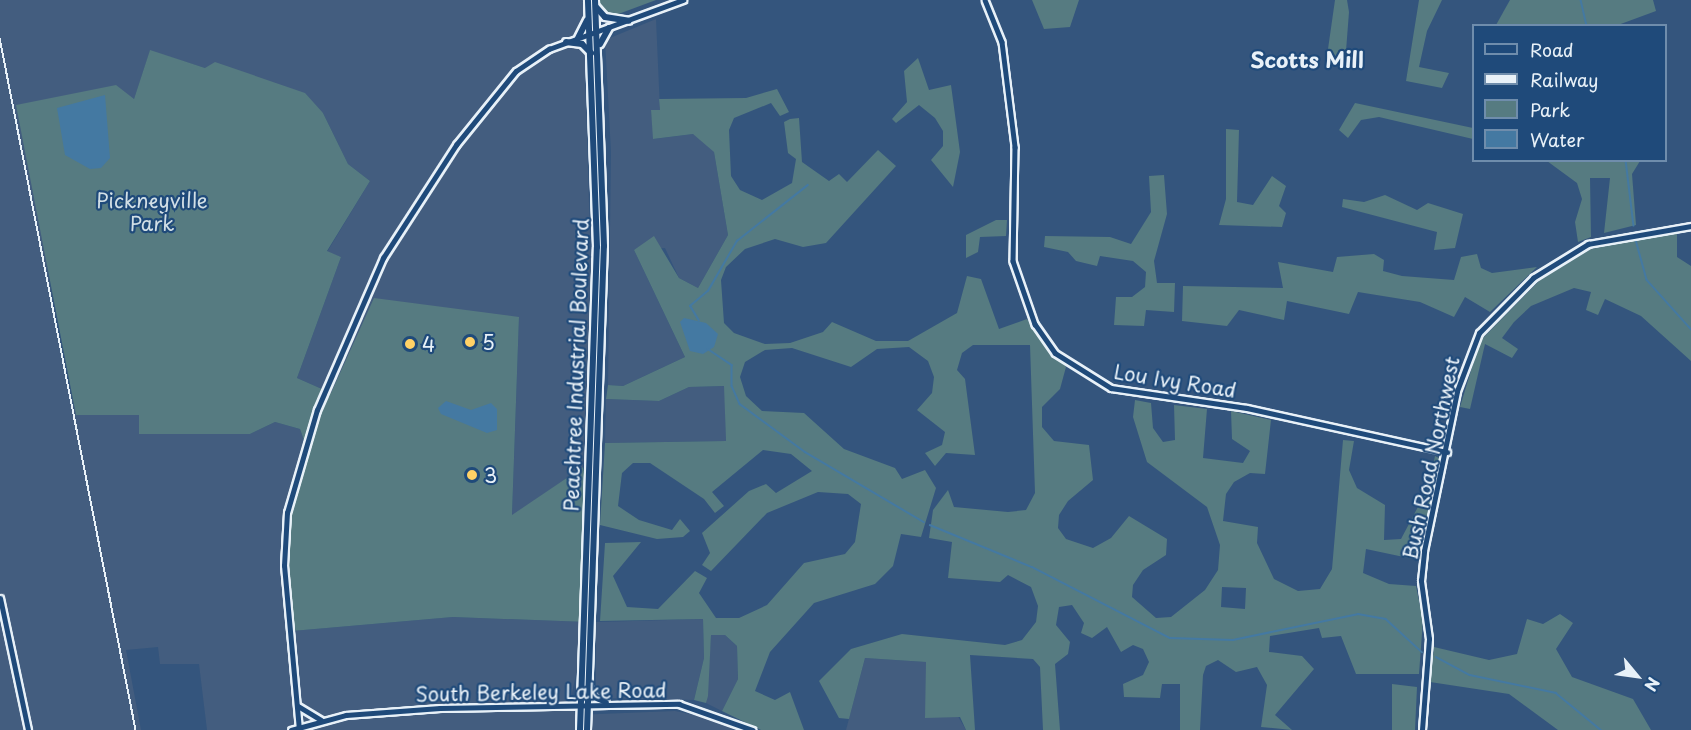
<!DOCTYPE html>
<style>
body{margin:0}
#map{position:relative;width:1691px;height:730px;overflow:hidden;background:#34557d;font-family:"Playpen Sans",sans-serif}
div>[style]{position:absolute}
.built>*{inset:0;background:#435d7f}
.green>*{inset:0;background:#567b81}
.water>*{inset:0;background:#4479a2}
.stream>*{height:1.5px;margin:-0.75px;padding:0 0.75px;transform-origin:0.75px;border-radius:0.75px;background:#4479a2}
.roads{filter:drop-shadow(2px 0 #e8f1f8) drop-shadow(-2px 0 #e8f1f8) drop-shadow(0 2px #e8f1f8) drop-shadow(0 -2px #e8f1f8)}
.secondary>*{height:4.5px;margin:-2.25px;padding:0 2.25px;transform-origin:2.25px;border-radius:2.25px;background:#1f4a7a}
.primary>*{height:5px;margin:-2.5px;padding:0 2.5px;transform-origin:2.5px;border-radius:2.5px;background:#1f4a7a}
.highway>*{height:6px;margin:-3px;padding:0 3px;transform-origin:3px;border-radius:3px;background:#1f4a7a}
.rail>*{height:1.5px;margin:-0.75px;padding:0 0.75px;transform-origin:0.75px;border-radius:0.75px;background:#e8f1f8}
.dots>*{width:16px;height:16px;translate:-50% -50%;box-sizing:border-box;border:3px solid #1f4a7a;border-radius:50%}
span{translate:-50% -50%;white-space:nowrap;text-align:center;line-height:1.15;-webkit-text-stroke:4.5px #1f4a7a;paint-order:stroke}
.park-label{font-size:20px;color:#d2dfe6}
.poi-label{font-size:20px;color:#e8f1f8}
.left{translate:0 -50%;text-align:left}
.street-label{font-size:20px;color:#e8f1f8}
.neighbourhood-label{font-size:21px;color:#e8f1f8;font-weight:700}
.legend{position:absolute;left:1472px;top:24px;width:195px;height:138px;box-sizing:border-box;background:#1f4a7a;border:2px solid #6f8dac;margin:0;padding:8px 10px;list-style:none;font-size:18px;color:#e8f1f8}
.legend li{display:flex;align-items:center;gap:12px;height:30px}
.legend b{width:30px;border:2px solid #6f8dac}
.north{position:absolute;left:1607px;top:646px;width:60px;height:60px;-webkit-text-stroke:4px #1f4a7a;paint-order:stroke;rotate:119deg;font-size:16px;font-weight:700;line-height:24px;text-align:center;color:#e8f1f8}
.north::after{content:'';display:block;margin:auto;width:21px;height:27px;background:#e8f1f8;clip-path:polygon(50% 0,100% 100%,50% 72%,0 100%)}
</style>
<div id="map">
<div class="built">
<i style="clip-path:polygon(0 0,592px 0,595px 36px,585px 72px,591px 269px,583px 467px,512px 516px,519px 317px,331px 393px,297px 378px,341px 257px,327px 252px,370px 181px,348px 164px,323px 113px,205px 68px,150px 51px,134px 99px,121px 94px,47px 266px,62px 359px,76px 415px,139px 415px,139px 434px,250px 434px,275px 422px,300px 429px,307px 449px,292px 631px,453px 617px,587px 622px,571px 698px,575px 715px,675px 711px,719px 720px,733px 730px,207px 730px,199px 664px,160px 664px,158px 647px,126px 650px,141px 730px,0 730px)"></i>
<i style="clip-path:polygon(656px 19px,660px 110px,651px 110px,654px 139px,693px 134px,707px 141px,714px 152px,728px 235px,698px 288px,679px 278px,665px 248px,634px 250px,685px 357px,623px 386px,608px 385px,611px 152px,605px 40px)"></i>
<i style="clip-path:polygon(725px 386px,726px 441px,605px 443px,606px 399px,659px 401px,689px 387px)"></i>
<i style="clip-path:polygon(703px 619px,704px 658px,694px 700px,602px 698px,596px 694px,596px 622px)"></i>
<i style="clip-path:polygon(711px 635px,725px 635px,737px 646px,738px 679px,722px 711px,706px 703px)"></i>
<i style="clip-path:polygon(865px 658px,926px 662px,966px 730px,846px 730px)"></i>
</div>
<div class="green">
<i style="clip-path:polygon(600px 0,656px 0,613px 16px,600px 8px)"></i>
<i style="clip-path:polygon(1032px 0,1079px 0,1070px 27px,1044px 29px)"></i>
<i style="clip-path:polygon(1335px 0,1347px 0,1349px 12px,1345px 64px,1327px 56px)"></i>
<i style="clip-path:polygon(1419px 0,1442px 0,1427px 31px,1419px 67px,1449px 73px,1442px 88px,1406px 81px)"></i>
<i style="clip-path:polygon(1510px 0,1653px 0,1656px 11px,1618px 25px,1496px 25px)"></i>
<i style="clip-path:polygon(150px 50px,205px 68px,215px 62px,305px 93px,323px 113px,348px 164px,370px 181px,327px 251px,341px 257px,297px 378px,331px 393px,374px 298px,519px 317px,512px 515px,583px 467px,593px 512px,587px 622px,453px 617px,292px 631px,285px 560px,292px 499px,307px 449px,300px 429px,275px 422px,250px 434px,139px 434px,139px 415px,76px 415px,16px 105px,116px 85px,134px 99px)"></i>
<i style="clip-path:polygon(918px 58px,929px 90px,951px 85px,960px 152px,953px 187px,931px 160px,943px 146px,943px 131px,935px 118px,919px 105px,896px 123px,892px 119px,907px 102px,904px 71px)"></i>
<i style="clip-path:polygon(evenodd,777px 89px,789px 112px,780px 116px,771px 103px,734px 118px,729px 130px,731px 176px,740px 190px,762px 200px,792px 183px,796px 159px,788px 153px,784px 122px,790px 119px,799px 118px,802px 162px,829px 181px,839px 174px,847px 182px,878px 150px,896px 166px,826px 243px,803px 247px,775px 239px,745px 249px,726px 267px,721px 280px,724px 323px,734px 333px,765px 344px,790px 343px,823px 332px,832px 322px,876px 341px,908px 341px,957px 313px,967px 276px,981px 279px,999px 329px,1027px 319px,1066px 367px,1060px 389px,1042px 407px,1042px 427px,1054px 441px,1089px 445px,1093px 480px,1068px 501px,1059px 515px,1058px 528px,1066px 539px,1093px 548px,1111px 538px,1129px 516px,1167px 539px,1166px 555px,1143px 570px,1133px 585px,1132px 597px,1156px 618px,1171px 617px,1205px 590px,1218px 570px,1220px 545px,1207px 507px,1147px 462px,1133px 417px,1135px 400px,1151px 403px,1153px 428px,1163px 442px,1175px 440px,1174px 405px,1207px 409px,1203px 458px,1243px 463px,1250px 451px,1232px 439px,1231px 411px,1271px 420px,1265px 474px,1250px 473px,1234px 482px,1226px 494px,1223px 521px,1258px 527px,1257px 543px,1274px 579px,1298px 591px,1320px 589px,1332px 569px,1343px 440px,1354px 441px,1349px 470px,1357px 488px,1385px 505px,1384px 540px,1401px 539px,1429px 486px,1435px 456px,1441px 459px,1418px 560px,1366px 549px,1363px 573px,1389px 584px,1416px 586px,1423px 620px,1419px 674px,1356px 674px,1341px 636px,1322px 638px,1319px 628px,1270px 636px,1269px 652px,1302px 656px,1314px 669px,1275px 715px,1292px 730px,1261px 727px,1267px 685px,1257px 667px,1236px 672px,1218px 660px,1206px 666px,1203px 675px,1200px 730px,1180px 730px,1180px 684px,1162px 684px,1160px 698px,1124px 697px,1123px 684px,1143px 675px,1149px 662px,1143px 649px,1133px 645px,1121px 652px,1107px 627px,1092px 638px,1081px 633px,1084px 623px,1072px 605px,1059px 607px,1056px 625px,1070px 642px,1068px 654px,1055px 664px,1060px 730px,1043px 730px,1040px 667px,1033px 659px,970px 655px,975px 730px,966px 730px,960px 717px,925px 718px,926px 662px,865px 658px,849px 719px,839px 718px,819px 681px,851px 649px,902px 634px,1005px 645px,1022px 640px,1036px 622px,1038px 606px,1031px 587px,1008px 575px,1000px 582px,948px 578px,952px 542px,929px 538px,933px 510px,948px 490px,954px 507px,1008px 512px,1026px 510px,1035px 493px,1030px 345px,973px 345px,962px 353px,957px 370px,965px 379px,975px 455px,946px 453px,935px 466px,925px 453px,942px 445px,945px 432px,917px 410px,932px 393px,934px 377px,928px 361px,909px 347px,877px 349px,851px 367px,792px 348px,765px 350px,745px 362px,740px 377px,746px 396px,762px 411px,804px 413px,844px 449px,895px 468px,902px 479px,925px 470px,936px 488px,921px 537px,901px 534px,893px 566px,875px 584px,814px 603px,770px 652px,755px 691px,775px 700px,790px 692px,804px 730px,761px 730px,722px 711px,738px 679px,737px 646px,725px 635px,711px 635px,708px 696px,706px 703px,694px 700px,704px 658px,703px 619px,600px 621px,605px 543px,641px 542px,613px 576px,627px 607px,658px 609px,695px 571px,707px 578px,699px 593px,716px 618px,739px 618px,767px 605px,804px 563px,845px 554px,855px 542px,861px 504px,848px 494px,818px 492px,767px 513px,711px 571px,702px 565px,710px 553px,702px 533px,749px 491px,766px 484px,776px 493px,812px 471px,791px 454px,763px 450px,712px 492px,724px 506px,715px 513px,704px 499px,650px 463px,633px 463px,622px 473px,618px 506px,639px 520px,672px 530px,680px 519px,690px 531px,683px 537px,657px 539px,600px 525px,605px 443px,726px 441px,724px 386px,689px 387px,659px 401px,606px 399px,608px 385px,623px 386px,685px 357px,634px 250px,654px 236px,679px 278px,698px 288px,728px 235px,714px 152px,693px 134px,653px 139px,651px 110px,660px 110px,659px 99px,746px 98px,777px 89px,1222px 587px,1246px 588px,1245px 609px,1221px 607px,1222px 587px)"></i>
<i style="clip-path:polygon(1355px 103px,1473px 128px,1473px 139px,1379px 117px,1361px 120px,1348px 138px,1339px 130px)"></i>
<i style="clip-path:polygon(1226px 129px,1239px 130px,1237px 202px,1253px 205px,1272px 176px,1286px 186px,1279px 206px,1286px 213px,1282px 227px,1219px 225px,1226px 199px)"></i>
<i style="clip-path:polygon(1547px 161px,1640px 161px,1632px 174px,1636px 225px,1604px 233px,1610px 178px,1590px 178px,1591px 237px,1578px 242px,1575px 222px,1582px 199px,1577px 183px)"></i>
<i style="clip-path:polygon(1164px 175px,1167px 214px,1154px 261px,1157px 283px,1175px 283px,1174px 312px,1146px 310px,1144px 326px,1114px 325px,1116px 297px,1132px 297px,1145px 287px,1146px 272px,1133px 261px,1100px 256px,1097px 266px,1076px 261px,1068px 252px,1044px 247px,1045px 236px,1110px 237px,1131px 244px,1151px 212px,1149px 176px)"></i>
<i style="clip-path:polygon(1385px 195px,1417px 210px,1428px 203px,1463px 214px,1455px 248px,1434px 250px,1437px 232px,1342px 207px,1343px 199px,1364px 202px)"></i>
<i style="clip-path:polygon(996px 220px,1007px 220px,1006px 236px,980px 237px,978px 252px,966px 258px,966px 235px)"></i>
<i style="clip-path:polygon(1677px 232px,1677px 257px,1691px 266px,1691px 361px,1641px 316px,1605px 299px,1598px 315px,1586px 310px,1591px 292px,1574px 288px,1531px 306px,1514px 322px,1502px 338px,1518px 349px,1512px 358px,1485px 344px,1470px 409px,1460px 407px,1480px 341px,1540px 280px,1591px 249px)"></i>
<i style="clip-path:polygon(1374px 254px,1384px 260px,1383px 271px,1402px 276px,1454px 280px,1461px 257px,1477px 254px,1481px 268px,1492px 273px,1537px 267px,1490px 312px,1465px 297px,1454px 317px,1420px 302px,1358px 292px,1349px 314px,1287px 301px,1284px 320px,1239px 310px,1227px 326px,1182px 321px,1183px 286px,1283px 288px,1278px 262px,1333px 272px,1337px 257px)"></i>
<i style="clip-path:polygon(1560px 614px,1573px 623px,1556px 649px,1572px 677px,1633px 699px,1651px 730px,1558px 730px,1509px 694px,1430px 682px,1434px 647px,1489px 660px,1517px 654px,1527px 619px,1543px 624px)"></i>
<i style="clip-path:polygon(1392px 684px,1417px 687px,1415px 730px,1392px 730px)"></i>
</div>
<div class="water">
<i style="clip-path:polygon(105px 95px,110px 158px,101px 168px,90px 169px,65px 155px,57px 108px)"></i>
<i style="clip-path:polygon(684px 318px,706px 323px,718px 334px,714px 347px,703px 354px,690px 351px,680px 322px)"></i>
<i style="clip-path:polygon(446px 401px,471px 410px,491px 403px,497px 409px,497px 430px,487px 433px,441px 414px,438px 408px)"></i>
</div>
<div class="stream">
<i style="left:1581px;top:0;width:27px;rotate:77deg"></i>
<i style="left:1626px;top:160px;width:66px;rotate:83.1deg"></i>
<i style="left:1636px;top:240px;width:41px;rotate:74.6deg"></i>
<i style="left:1647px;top:280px;width:66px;rotate:48.1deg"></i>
<i style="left:699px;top:321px;width:17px;rotate:-121deg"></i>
<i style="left:690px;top:306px;width:23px;rotate:-40deg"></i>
<i style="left:708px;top:291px;width:58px;rotate:-59.9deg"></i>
<i style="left:737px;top:241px;width:90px;rotate:-38.3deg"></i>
<i style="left:708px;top:349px;width:29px;rotate:34deg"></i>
<i style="left:732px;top:365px;width:21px;rotate:90deg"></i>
<i style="left:732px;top:386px;width:20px;rotate:66deg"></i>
<i style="left:740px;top:404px;width:81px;rotate:36.4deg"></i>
<i style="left:805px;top:452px;width:138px;rotate:30.5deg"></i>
<i style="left:930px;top:525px;width:110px;rotate:22.4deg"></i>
<i style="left:1032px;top:567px;width:155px;rotate:27.2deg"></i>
<i style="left:1170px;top:638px;width:63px;rotate:1.8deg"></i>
<i style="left:1233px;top:640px;width:128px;rotate:-11.7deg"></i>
<i style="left:1358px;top:614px;width:28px;rotate:10deg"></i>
<i style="left:1386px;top:619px;width:49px;rotate:42.5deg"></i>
<i style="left:1436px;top:657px;width:38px;rotate:28deg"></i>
<i style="left:1470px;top:675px;width:88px;rotate:11.8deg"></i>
<i style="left:1556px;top:693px;width:58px;rotate:39.4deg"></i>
</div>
<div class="roads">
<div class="secondary">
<i style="left:985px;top:0;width:45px;rotate:68deg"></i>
<i style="left:1002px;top:42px;width:106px;rotate:82.9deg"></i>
<i style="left:1015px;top:147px;width:114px;rotate:91deg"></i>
<i style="left:1013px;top:261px;width:67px;rotate:70.8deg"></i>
<i style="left:1035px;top:324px;width:35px;rotate:55deg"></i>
<i style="left:1055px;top:353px;width:66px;rotate:32deg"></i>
<i style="left:1111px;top:388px;width:137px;rotate:8.4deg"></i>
<i style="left:1247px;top:408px;width:205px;rotate:12.4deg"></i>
<i style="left:590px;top:688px;width:10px;rotate:66deg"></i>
<i style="left:594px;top:697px;width:13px;rotate:23deg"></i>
<i style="left:298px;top:706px;width:27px;rotate:31deg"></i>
<i style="left:291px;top:730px;width:57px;rotate:-15.3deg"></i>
<i style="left:346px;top:715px;width:94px;rotate:-4.3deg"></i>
<i style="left:440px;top:708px;width:239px;rotate:-1deg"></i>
<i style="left:679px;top:704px;width:78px;rotate:19.4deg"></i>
<i style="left:299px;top:730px;width:165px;rotate:-95.2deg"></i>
<i style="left:284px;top:566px;width:53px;rotate:-86.8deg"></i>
<i style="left:287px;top:513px;width:107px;rotate:-73.8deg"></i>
<i style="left:317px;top:410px;width:166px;rotate:-66.5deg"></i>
<i style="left:383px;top:258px;width:135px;rotate:-57.1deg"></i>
<i style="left:456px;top:145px;width:95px;rotate:-51deg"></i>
<i style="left:516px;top:71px;width:40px;rotate:-34deg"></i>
<i style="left:549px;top:49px;width:143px;rotate:-20.1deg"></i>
<i style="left:1422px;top:730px;width:91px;rotate:-85.6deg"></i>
<i style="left:1429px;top:639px;width:59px;rotate:-97.9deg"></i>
<i style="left:1421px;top:581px;width:30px;rotate:-84deg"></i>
<i style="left:1424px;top:551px;width:163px;rotate:-78.3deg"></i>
<i style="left:1457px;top:391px;width:62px;rotate:-69.2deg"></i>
<i style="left:1479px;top:333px;width:77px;rotate:-45.5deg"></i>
<i style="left:1533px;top:278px;width:65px;rotate:-31.7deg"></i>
<i style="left:1588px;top:244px;width:105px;rotate:-9.9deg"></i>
</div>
<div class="primary">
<i style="left:0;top:598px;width:135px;rotate:78deg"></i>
</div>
<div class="highway">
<i style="left:596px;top:7px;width:13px;rotate:48deg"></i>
<i style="left:605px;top:17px;width:24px;rotate:9deg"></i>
<i style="left:578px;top:38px;width:20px;rotate:-63deg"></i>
<i style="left:566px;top:42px;width:16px;rotate:7deg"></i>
<i style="left:582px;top:44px;width:13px;rotate:45deg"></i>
<i style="left:600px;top:44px;width:18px;rotate:-61deg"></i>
<i style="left:580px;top:730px;width:483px;rotate:-88deg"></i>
<i style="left:597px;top:247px;width:247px;rotate:-92.1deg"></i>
<i style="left:587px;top:730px;width:484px;rotate:-88deg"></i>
<i style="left:604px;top:246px;width:246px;rotate:-92.1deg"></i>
</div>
</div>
<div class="rail">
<i style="left:0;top:38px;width:705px;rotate:78.88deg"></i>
</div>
<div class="dots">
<i style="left:470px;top:342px;background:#ffd166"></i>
<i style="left:410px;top:344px;background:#ffd166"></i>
<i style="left:472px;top:475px;background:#ffd166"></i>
</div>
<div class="park-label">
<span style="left:152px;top:212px">Pickneyville<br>Park</span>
</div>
<div class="poi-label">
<span class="left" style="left:482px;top:342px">5</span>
<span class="left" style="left:422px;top:344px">4</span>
<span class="left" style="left:484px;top:475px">3</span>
</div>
<div class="street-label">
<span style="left:576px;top:365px;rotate:-88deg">Peachtree Industrial Boulevard</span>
<span style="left:1175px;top:381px;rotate:9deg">Lou Ivy Road</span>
<span style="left:1431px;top:458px;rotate:-78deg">Bush Road Northwest</span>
<span style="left:541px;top:692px;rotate:-1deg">South Berkeley Lake Road</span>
</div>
<div class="neighbourhood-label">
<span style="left:1307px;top:59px">Scotts Mill</span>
</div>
<ul class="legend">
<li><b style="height:8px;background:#1f4a7a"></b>Road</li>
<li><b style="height:8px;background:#e8f1f8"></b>Railway</li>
<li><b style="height:16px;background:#567b81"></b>Park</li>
<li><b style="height:16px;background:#4479a2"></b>Water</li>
</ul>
<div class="north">N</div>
</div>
